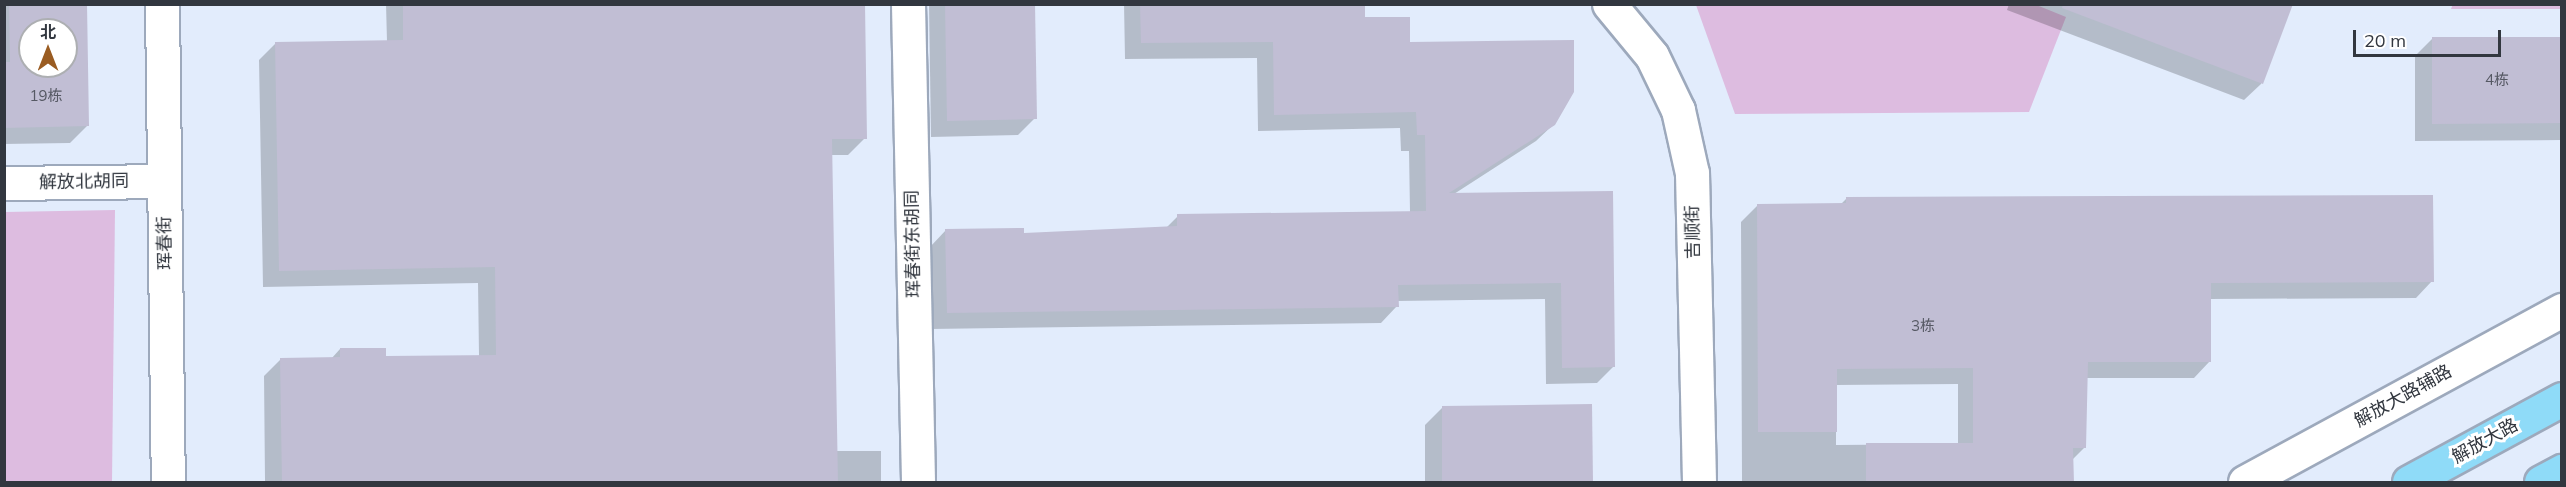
<!DOCTYPE html>
<meta charset="utf-8">
<style>
body{margin:0}
#map{position:relative;width:2566px;height:487px;overflow:hidden;background:#e2ecfc;font-family:Mulish,"Noto Sans SC",sans-serif}
div>[style]{position:absolute}
.green>*{inset:0;background:#ddbce0}
.shadow>*{inset:0;background:#0003}
.building>*{inset:0;background:#c1bed4}
.roads{filter:drop-shadow(2px 0 #9da9bc) drop-shadow(-2px 0 #9da9bc) drop-shadow(0 2px #9da9bc) drop-shadow(0 -2px #9da9bc)}
.minor>*{height:33px;margin:-16.5px;padding:0 16.5px;transform-origin:16.5px;border-radius:16.5px;background:#fff}
.tertiary>*{height:33px;margin:-16.5px;padding:0 16.5px;transform-origin:16.5px;border-radius:16.5px;background:#fff}
.primary>*{height:33px;margin:-16.5px;padding:0 16.5px;transform-origin:16.5px;border-radius:16.5px;background:#8fdbf8}
span{translate:-50% -50%;white-space:nowrap;text-align:center;line-height:1.15;-webkit-text-stroke:6px #fff;paint-order:stroke}
.number-label{font-size:15px;color:#565964}
.number-label span{-webkit-text-stroke-width:0}
.street-label{font-size:18px;color:#32373f}
.frame{position:absolute;inset:0;border:6px solid #32373f;pointer-events:none}
.north{position:absolute;left:18px;top:18px;width:60px;height:60px;box-sizing:border-box;background:#fff;border:2px solid #adafb2;border-radius:50%;rotate:0deg;font-size:16px;font-weight:700;line-height:24px;text-align:center;color:#32373f}
.north::after{content:'';display:block;margin:auto;width:21px;height:27px;background:#9a5c22;clip-path:polygon(50% 0,100% 100%,50% 72%,0 100%)}
.scale{position:absolute;left:2353px;top:30px;width:148px;height:27px;box-sizing:border-box;border:3px solid #32373f;border-top:0;padding-left:8px;font-size:18px;line-height:21px;white-space:nowrap;color:#32373f;-webkit-text-stroke:4px #fff;paint-order:stroke}
</style>
<div id="map">
<div class="green">
<i style="clip-path:polygon(2034px 4px,2066px 17px,2029px 112px,1735px 114px,1696px 5px)"></i>
<i style="clip-path:polygon(2453px 4px,2561px 4px,2562px 9px,2451px 9px)"></i>
<i style="clip-path:polygon(115px 210px,112px 482px,5px 482px,5px 212px)"></i>
</div>
<div class="shadow">
<i style="clip-path:polygon(evenodd,4px 4px,86px 4px,87px 126px,70px 143px,4px 144px,4px 4px,30px 30px,66px 30px,66px 66px,30px 66px,30px 30px)"></i>
<i style="clip-path:polygon(386px 4px,863px 4px,865px 138px,848px 155px,831px 155px,836px 451px,881px 451px,881px 482px,265px 482px,264px 376px,281px 359px,331px 359px,340px 349px,384px 358px,479px 356px,478px 283px,263px 287px,259px 60px,276px 43px,387px 42px)"></i>
<i style="clip-path:polygon(929px 4px,1033px 4px,1035px 118px,1018px 135px,931px 137px)"></i>
<i style="clip-path:polygon(1124px 4px,1351px 4px,1351px 19px,1409px 44px,1554px 124px,1536px 141px,1454px 194px,1612px 192px,1614px 366px,1597px 383px,1546px 384px,1545px 299px,1397px 301px,1397px 306px,1381px 323px,931px 329px,930px 247px,946px 230px,1022px 235px,1166px 228px,1178px 216px,1410px 213px,1409px 151px,1401px 151px,1400px 128px,1258px 131px,1257px 58px,1125px 59px)"></i>
<i style="clip-path:polygon(2009px 4px,2292px 4px,2261px 84px,2244px 100px,2007px 10px)"></i>
<i style="clip-path:polygon(2432px 39px,2562px 39px,2562px 140px,2415px 141px,2415px 56px)"></i>
<i style="clip-path:polygon(evenodd,1846px 199px,2432px 281px,2416px 298px,2210px 299px,2210px 361px,2194px 378px,2086px 378px,2085px 447px,2072px 460px,2072px 482px,1742px 482px,1741px 222px,1758px 205px,1840px 205px,1846px 199px,1958px 384px,1958px 444px,1836px 445px,1836px 385px,1958px 384px)"></i>
<i style="clip-path:polygon(1442px 408px,1592px 482px,1425px 482px,1425px 425px)"></i>
</div>
<div class="building">
<i style="clip-path:polygon(evenodd,9px 4px,87px 4px,89px 126px,4px 128px,4px 62px,10px 62px,9px 4px,30px 30px,66px 30px,66px 66px,30px 66px,30px 30px)"></i>
<i style="clip-path:polygon(403px 4px,865px 4px,867px 139px,832px 139px,838px 483px,282px 483px,280px 358px,340px 357px,340px 348px,386px 348px,386px 356px,496px 355px,495px 267px,279px 271px,275px 42px,403px 40px)"></i>
<i style="clip-path:polygon(945px 4px,1035px 4px,1037px 119px,947px 121px)"></i>
<i style="clip-path:polygon(1140px 4px,1365px 4px,1365px 17px,1410px 17px,1410px 42px,1574px 40px,1574px 92px,1555px 125px,1449px 193px,1613px 191px,1615px 367px,1562px 368px,1561px 283px,1398px 285px,1399px 307px,947px 313px,945px 229px,1024px 228px,1024px 233px,1177px 226px,1177px 214px,1426px 211px,1425px 135px,1417px 135px,1416px 112px,1274px 115px,1273px 42px,1141px 43px)"></i>
<i style="clip-path:polygon(2063px 4px,2293px 4px,2263px 84px,2062px 8px)"></i>
<i style="clip-path:polygon(2432px 37px,2562px 37px,2562px 123px,2432px 124px)"></i>
<i style="clip-path:polygon(2433px 195px,2434px 282px,2211px 283px,2211px 362px,2088px 362px,2086px 448px,2073px 448px,2074px 483px,1866px 483px,1866px 443px,1973px 443px,1973px 368px,1837px 369px,1837px 432px,1758px 432px,1757px 204px,1846px 203px,1846px 197px)"></i>
<i style="clip-path:polygon(1592px 404px,1593px 483px,1442px 483px,1442px 406px)"></i>
</div>
<div class="roads">
<div class="minor">
<i style="left:908px;top:4px;width:478px;rotate:88.8deg"></i>
<i style="left:4px;top:183px;width:160px;rotate:-0.7deg"></i>
</div>
<div class="tertiary">
<i style="left:162px;top:4px;width:478px;rotate:89.3deg"></i>
<i style="left:1609px;top:4px;width:67px;rotate:50.4deg"></i>
<i style="left:1652px;top:56px;width:60px;rotate:64.3deg"></i>
<i style="left:1678px;top:110px;width:65px;rotate:77.5deg"></i>
<i style="left:1692px;top:173px;width:309px;rotate:88.7deg"></i>
<i style="left:2245px;top:482px;width:361px;rotate:-28.5deg"></i>
</div>
<div class="primary">
<i style="left:2409px;top:482px;width:174px;rotate:-28.5deg"></i>
<i style="left:2541px;top:482px;width:24px;rotate:-28deg"></i>
</div>
</div>
<div class="number-label">
<span style="left:2497px;top:80px">4栋</span>
<span style="left:46px;top:96px">19栋</span>
<span style="left:1923px;top:326px">3栋</span>
</div>
<div class="street-label">
<span style="left:84px;top:182px;rotate:-1deg">解放北胡同</span>
<span style="left:1693px;top:232px;rotate:-91deg">吉顺街</span>
<span style="left:165px;top:243px;rotate:-91deg">珲春街</span>
<span style="left:913px;top:244px;rotate:-91deg">珲春街东胡同</span>
<span style="left:2403px;top:396px;rotate:-29deg">解放大路辅路</span>
<span style="left:2485px;top:441px;rotate:-29deg">解放大路</span>
</div>
<div class="frame"></div>
<div class="north">北</div>
<div class="scale">20 m</div>
</div>
